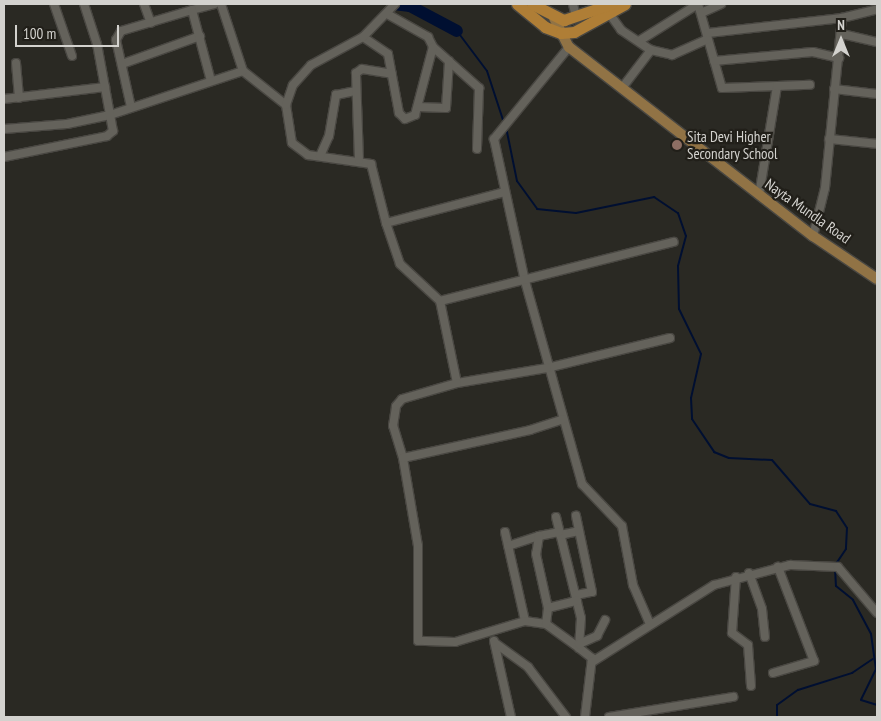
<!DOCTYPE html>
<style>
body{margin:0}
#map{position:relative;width:881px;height:721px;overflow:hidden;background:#2a2923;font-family:"PT Sans Narrow",sans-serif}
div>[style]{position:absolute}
.stream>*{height:2px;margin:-1px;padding:0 1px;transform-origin:1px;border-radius:1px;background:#000f31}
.river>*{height:12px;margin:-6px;padding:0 6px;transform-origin:6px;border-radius:6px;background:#000f31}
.roads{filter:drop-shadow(1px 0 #494742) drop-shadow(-1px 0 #494742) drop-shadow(0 1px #494742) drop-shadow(0 -1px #494742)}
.minor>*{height:8px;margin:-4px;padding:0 4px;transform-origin:4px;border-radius:4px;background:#64625b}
.major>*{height:10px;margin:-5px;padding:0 5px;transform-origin:5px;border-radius:5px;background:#917345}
.highway>*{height:11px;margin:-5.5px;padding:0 5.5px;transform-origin:5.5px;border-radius:5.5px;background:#af7e36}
.dots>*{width:14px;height:14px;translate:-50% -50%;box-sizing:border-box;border:2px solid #211f19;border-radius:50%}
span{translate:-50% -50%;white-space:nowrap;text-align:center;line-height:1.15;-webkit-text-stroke:4.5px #211f19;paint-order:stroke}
.poi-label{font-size:15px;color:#d3d2ce}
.left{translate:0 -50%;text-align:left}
.street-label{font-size:15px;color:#d3d2ce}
.frame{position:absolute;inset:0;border:5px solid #d3d2ce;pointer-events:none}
.north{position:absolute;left:816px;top:15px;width:50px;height:50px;-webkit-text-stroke:4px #211f19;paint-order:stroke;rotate:0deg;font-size:14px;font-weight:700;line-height:20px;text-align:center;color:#d3d2ce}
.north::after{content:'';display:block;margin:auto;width:18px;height:22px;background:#d3d2ce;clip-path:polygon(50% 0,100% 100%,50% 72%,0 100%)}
.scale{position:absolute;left:15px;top:25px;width:104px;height:22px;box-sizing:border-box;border:2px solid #d3d2ce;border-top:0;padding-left:6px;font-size:15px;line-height:18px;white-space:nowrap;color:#d3d2ce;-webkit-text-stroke:4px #211f19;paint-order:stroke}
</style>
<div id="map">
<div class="stream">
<i style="left:457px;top:31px;width:50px;rotate:53.1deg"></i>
<i style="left:487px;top:71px;width:55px;rotate:71.9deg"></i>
<i style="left:506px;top:127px;width:55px;rotate:78.5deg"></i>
<i style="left:517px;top:181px;width:34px;rotate:54deg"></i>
<i style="left:537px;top:209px;width:39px;rotate:6deg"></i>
<i style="left:576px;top:213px;width:80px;rotate:-11.6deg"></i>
<i style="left:654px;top:197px;width:29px;rotate:34deg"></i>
<i style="left:678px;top:213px;width:24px;rotate:71deg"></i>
<i style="left:686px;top:236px;width:31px;rotate:105deg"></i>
<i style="left:678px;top:266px;width:43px;rotate:88.7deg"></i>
<i style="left:679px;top:309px;width:50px;rotate:63.9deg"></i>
<i style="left:701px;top:354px;width:45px;rotate:102.8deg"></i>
<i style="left:691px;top:398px;width:21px;rotate:87deg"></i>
<i style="left:692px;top:419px;width:40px;rotate:56deg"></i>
<i style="left:714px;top:452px;width:16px;rotate:22deg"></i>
<i style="left:729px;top:458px;width:43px;rotate:2.7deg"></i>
<i style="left:772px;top:460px;width:58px;rotate:49.2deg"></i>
<i style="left:810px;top:504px;width:27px;rotate:15deg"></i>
<i style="left:836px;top:511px;width:20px;rotate:57deg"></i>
<i style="left:847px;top:528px;width:21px;rotate:93deg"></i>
<i style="left:846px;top:549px;width:18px;rotate:124deg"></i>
<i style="left:835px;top:568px;width:18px;rotate:87deg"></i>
<i style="left:836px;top:586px;width:22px;rotate:39deg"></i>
<i style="left:853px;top:600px;width:38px;rotate:62deg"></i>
<i style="left:871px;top:634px;width:35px;rotate:82deg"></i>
<i style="left:876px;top:669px;width:34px;rotate:116deg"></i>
<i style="left:861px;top:700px;width:17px;rotate:17deg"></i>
<i style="left:777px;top:717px;width:12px;rotate:-90deg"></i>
<i style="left:777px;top:705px;width:26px;rotate:-36deg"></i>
<i style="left:798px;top:690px;width:57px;rotate:-17.5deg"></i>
<i style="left:852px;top:673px;width:25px;rotate:-34deg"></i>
</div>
<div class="river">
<i style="left:394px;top:4px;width:16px;rotate:7deg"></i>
<i style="left:410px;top:6px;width:53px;rotate:28deg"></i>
</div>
<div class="roads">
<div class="minor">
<i style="left:54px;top:4px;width:55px;rotate:70.9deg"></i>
<i style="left:144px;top:4px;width:20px;rotate:70deg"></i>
<i style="left:221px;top:4px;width:71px;rotate:71.8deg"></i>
<i style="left:243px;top:71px;width:55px;rotate:38.3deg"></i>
<i style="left:286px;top:105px;width:38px;rotate:81deg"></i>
<i style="left:292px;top:143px;width:20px;rotate:37deg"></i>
<i style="left:308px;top:155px;width:64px;rotate:8.1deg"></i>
<i style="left:371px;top:164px;width:61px;rotate:75.7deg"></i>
<i style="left:386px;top:223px;width:123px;rotate:-14.6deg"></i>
<i style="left:573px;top:4px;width:13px;rotate:77deg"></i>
<i style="left:698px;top:4px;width:87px;rotate:74.1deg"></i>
<i style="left:722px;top:88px;width:55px;rotate:-2.1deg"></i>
<i style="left:606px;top:9px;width:26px;rotate:54deg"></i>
<i style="left:621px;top:30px;width:36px;rotate:34deg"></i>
<i style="left:651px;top:50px;width:22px;rotate:13deg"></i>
<i style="left:672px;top:55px;width:39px;rotate:-24deg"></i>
<i style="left:192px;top:10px;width:23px;rotate:-15deg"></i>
<i style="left:701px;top:13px;width:22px;rotate:-24deg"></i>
<i style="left:389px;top:15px;width:45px;rotate:29.4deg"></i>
<i style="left:428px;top:37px;width:11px;rotate:63deg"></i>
<i style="left:433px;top:47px;width:62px;rotate:41.7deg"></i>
<i style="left:479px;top:88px;width:61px;rotate:91.9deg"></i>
<i style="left:708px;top:33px;width:135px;rotate:-6.4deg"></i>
<i style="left:842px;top:34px;width:36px;rotate:13deg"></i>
<i style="left:363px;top:37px;width:30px;rotate:34deg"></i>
<i style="left:388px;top:54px;width:60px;rotate:79.4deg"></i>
<i style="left:399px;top:113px;width:8px;rotate:45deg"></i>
<i style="left:405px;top:119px;width:11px;rotate:-22deg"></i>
<i style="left:415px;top:115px;width:70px;rotate:-75.2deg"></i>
<i style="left:639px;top:41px;width:70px;rotate:-32.1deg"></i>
<i style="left:569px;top:47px;width:119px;rotate:129.2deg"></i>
<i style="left:494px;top:139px;width:145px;rotate:77.7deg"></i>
<i style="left:525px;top:281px;width:211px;rotate:74.3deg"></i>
<i style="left:582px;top:484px;width:58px;rotate:46.4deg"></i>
<i style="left:622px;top:526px;width:60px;rotate:79.4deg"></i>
<i style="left:633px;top:585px;width:40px;rotate:66.6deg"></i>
<i style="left:714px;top:61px;width:99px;rotate:-5.2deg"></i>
<i style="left:813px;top:52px;width:27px;rotate:13deg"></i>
<i style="left:16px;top:63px;width:35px;rotate:85deg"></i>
<i style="left:122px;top:64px;width:83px;rotate:-19.7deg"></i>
<i style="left:622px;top:88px;width:48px;rotate:-52.7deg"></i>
<i style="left:834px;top:89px;width:43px;rotate:6.6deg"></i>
<i style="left:4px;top:99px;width:102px;rotate:-6.8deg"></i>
<i style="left:286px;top:105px;width:21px;rotate:-71deg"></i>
<i style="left:293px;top:85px;width:27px;rotate:-48deg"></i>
<i style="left:311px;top:65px;width:59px;rotate:-28.3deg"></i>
<i style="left:363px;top:37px;width:46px;rotate:-45.9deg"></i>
<i style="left:131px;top:107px;width:69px;rotate:-102.6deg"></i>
<i style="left:116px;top:40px;width:10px;rotate:-61deg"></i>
<i style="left:121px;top:31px;width:74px;rotate:-16.5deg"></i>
<i style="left:192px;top:10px;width:73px;rotate:75deg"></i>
<i style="left:418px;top:107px;width:28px;rotate:2deg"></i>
<i style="left:446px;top:108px;width:47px;rotate:-86.3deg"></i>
<i style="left:4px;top:129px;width:63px;rotate:-4.5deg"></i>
<i style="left:67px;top:124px;width:44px;rotate:-11.8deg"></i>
<i style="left:110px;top:115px;width:140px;rotate:-18.3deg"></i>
<i style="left:829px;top:139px;width:48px;rotate:5.9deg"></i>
<i style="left:320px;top:156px;width:22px;rotate:-66deg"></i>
<i style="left:329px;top:136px;width:42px;rotate:-80.3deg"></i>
<i style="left:336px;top:95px;width:19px;rotate:-12deg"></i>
<i style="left:4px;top:157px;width:105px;rotate:-11.5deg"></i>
<i style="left:107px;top:136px;width:8px;rotate:-40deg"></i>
<i style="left:113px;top:131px;width:88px;rotate:-100.4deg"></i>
<i style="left:97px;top:44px;width:42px;rotate:-108deg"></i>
<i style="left:359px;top:160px;width:87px;rotate:-92deg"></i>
<i style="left:356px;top:73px;width:7px;rotate:-34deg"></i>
<i style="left:362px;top:69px;width:30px;rotate:9deg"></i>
<i style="left:759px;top:195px;width:110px;rotate:-80.6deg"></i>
<i style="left:777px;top:86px;width:33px;rotate:-2deg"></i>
<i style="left:386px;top:223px;width:43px;rotate:71.1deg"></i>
<i style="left:400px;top:264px;width:54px;rotate:42.8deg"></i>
<i style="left:813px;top:236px;width:49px;rotate:-76deg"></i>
<i style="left:825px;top:188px;width:171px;rotate:-84.3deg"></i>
<i style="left:842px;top:18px;width:36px;rotate:-14deg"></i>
<i style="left:670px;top:338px;width:127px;rotate:166.3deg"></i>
<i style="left:547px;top:368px;width:91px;rotate:170.5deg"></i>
<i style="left:457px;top:383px;width:84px;rotate:-101.7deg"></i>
<i style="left:440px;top:301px;width:241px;rotate:-14.2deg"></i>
<i style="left:403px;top:458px;width:34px;rotate:-107deg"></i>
<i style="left:393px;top:426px;width:20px;rotate:-81deg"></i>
<i style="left:396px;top:406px;width:9px;rotate:-49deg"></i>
<i style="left:402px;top:399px;width:57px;rotate:-16.2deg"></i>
<i style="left:556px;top:517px;width:104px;rotate:76.1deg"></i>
<i style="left:581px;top:618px;width:30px;rotate:94deg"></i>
<i style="left:579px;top:648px;width:16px;rotate:38deg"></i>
<i style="left:592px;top:658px;width:59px;rotate:96.8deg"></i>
<i style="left:505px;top:532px;width:91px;rotate:77.3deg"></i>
<i style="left:525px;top:621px;width:21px;rotate:8deg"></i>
<i style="left:546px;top:624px;width:41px;rotate:36deg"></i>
<i style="left:560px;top:535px;width:19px;rotate:-12deg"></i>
<i style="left:539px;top:536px;width:20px;rotate:-11deg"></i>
<i style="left:508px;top:546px;width:33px;rotate:-18deg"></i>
<i style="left:539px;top:536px;width:18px;rotate:99deg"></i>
<i style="left:536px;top:554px;width:55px;rotate:77.5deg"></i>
<i style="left:548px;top:608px;width:16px;rotate:97deg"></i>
<i style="left:749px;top:573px;width:38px;rotate:70deg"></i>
<i style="left:762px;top:609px;width:28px;rotate:84deg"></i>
<i style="left:736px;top:577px;width:56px;rotate:94.1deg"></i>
<i style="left:732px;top:633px;width:20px;rotate:37deg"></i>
<i style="left:748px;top:645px;width:41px;rotate:85.8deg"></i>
<i style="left:576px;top:595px;width:16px;rotate:-11deg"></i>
<i style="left:592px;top:592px;width:78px;rotate:-101.9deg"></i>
<i style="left:548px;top:608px;width:30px;rotate:-14deg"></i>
<i style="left:525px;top:621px;width:73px;rotate:163.3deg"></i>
<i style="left:455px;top:642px;width:37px;rotate:-178deg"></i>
<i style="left:418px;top:641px;width:95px;rotate:-90deg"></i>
<i style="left:418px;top:546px;width:89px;rotate:-99.7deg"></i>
<i style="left:403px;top:458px;width:130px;rotate:-12.4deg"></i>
<i style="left:530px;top:430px;width:35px;rotate:-18deg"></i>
<i style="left:494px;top:641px;width:78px;rotate:77.4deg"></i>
<i style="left:495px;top:643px;width:41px;rotate:36deg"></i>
<i style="left:528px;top:667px;width:63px;rotate:52.8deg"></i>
<i style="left:579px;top:644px;width:20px;rotate:-24deg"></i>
<i style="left:597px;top:636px;width:18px;rotate:-63deg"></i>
<i style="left:592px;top:662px;width:144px;rotate:-32.3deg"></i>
<i style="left:714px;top:585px;width:79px;rotate:-14.7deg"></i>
<i style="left:790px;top:565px;width:48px;rotate:2.4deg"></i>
<i style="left:838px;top:567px;width:60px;rotate:49.7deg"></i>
<i style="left:773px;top:673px;width:43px;rotate:-16.3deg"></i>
<i style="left:814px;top:661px;width:101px;rotate:-111deg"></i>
<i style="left:609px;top:717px;width:126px;rotate:-9.2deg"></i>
</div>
<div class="major">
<i style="left:554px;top:18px;width:33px;rotate:63deg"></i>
<i style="left:569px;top:47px;width:309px;rotate:37.8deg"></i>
<i style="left:813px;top:236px;width:77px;rotate:33.9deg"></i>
</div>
<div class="highway">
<i style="left:517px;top:4px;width:36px;rotate:39deg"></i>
<i style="left:545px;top:27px;width:17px;rotate:21deg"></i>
<i style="left:561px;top:33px;width:13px;rotate:-4deg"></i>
<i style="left:574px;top:32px;width:58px;rotate:-28.8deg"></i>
<i style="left:532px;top:4px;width:36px;rotate:27deg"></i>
<i style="left:564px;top:20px;width:50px;rotate:-18.8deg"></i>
</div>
</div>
<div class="dots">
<i style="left:677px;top:145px;background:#8d6e63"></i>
</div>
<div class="poi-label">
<span class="left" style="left:687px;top:145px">Sita Devi Higher<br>Secondary School</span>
</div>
<div class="street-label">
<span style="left:808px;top:211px;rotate:35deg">Nayta Mundla Road</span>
</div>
<div class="frame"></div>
<div class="north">N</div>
<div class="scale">100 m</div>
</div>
